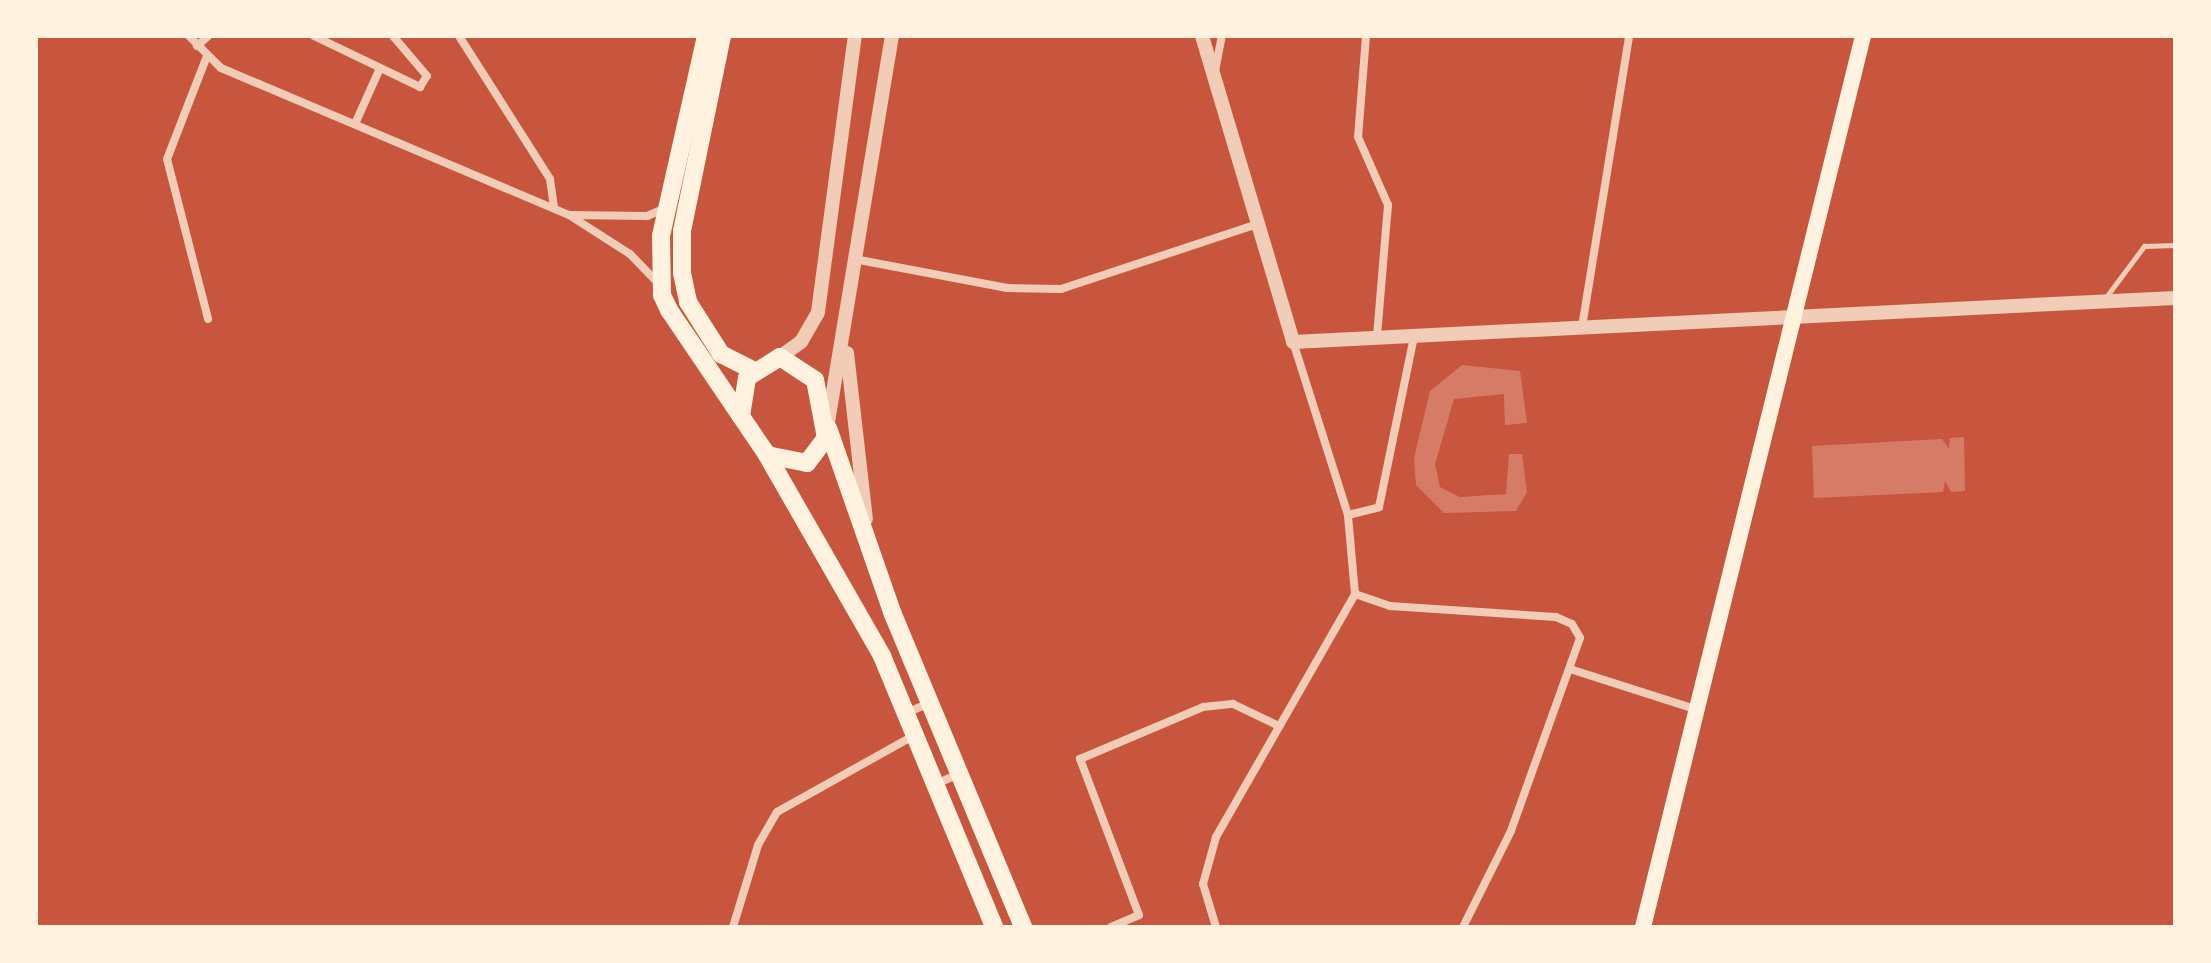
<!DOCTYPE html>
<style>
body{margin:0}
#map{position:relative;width:2211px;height:963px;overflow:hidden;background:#c8553d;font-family:"Archivo Narrow",sans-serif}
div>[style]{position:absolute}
.building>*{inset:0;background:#d67c66}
.service>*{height:5px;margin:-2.5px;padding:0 2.5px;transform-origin:2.5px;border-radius:2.5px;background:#f1ccb7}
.minor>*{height:8px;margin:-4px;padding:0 4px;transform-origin:4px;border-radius:4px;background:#f1ccb7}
.tertiary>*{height:14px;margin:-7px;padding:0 7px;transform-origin:7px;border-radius:7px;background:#f1ccb7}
.secondary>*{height:16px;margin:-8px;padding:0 8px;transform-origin:8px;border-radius:8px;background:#fff3e0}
.primary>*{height:18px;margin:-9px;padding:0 9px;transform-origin:9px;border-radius:9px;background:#fff3e0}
span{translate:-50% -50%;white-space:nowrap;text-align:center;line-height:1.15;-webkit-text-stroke:8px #fff3e0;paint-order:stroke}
.frame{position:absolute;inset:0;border:38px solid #fff3e0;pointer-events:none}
</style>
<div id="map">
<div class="building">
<i style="clip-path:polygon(1462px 365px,1520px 371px,1527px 423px,1505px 425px,1504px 394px,1454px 399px,1435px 464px,1440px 487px,1460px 497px,1506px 494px,1509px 454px,1522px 454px,1527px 492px,1516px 511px,1444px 513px,1416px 485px,1414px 458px,1430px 391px)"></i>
<i style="clip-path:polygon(1964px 437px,1965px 491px,1951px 492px,1945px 481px,1943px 492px,1814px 498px,1812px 446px,1942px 439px,1949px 449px,1950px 438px)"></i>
</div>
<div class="service">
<i style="left:2106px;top:297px;width:64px;rotate:-53.3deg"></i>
<i style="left:2144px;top:246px;width:31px;rotate:-2deg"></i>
</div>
<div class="minor">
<i style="left:189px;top:36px;width:45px;rotate:45deg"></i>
<i style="left:221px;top:68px;width:378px;rotate:22.9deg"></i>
<i style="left:569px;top:215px;width:72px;rotate:32.6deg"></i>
<i style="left:630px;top:254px;width:40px;rotate:46deg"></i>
<i style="left:314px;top:36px;width:118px;rotate:25.7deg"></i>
<i style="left:420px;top:87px;width:13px;rotate:-58deg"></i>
<i style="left:427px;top:76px;width:52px;rotate:-130.4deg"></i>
<i style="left:459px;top:36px;width:169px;rotate:57.5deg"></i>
<i style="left:550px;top:179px;width:29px;rotate:82deg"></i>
<i style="left:1366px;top:36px;width:101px;rotate:94.5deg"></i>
<i style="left:1358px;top:137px;width:74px;rotate:66.2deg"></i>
<i style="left:1388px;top:205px;width:132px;rotate:94.8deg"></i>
<i style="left:197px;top:46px;width:15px;rotate:-42deg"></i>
<i style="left:207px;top:56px;width:110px;rotate:111.2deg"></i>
<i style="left:167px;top:159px;width:165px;rotate:75.6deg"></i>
<i style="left:1215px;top:71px;width:36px;rotate:-79deg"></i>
<i style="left:355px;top:124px;width:61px;rotate:-65.9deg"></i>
<i style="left:570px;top:215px;width:77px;rotate:0.7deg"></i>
<i style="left:647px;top:216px;width:21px;rotate:-23deg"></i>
<i style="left:854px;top:259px;width:156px;rotate:10.7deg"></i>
<i style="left:1007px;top:288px;width:54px;rotate:1.1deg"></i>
<i style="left:1061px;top:289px;width:207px;rotate:-18.3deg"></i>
<i style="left:1582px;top:327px;width:295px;rotate:-80.8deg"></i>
<i style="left:1348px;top:515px;width:32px;rotate:-14deg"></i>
<i style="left:1379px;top:507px;width:175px;rotate:-78.4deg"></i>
<i style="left:1355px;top:594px;width:37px;rotate:19deg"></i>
<i style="left:1390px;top:606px;width:166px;rotate:3.8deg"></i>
<i style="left:1556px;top:617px;width:17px;rotate:24deg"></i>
<i style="left:1572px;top:624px;width:16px;rotate:60deg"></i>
<i style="left:1580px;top:638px;width:205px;rotate:109.7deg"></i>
<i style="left:1511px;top:831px;width:107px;rotate:116.6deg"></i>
<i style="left:1573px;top:670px;width:131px;rotate:17.7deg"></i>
<i style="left:906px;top:713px;width:25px;rotate:-23deg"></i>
<i style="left:936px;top:784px;width:24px;rotate:-24deg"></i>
<i style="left:733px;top:927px;width:86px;rotate:-73deg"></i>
<i style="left:758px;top:845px;width:38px;rotate:-60deg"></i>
<i style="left:777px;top:812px;width:158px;rotate:-29.2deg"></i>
<i style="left:1111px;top:927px;width:30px;rotate:-23deg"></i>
<i style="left:1139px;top:915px;width:167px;rotate:-110.7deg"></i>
<i style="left:1080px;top:759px;width:134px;rotate:-22.9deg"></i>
<i style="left:1203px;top:707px;width:30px;rotate:-6deg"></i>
<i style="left:1233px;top:704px;width:51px;rotate:25.6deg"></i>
<i style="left:1216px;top:927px;width:45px;rotate:-106.8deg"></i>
<i style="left:1203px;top:884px;width:49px;rotate:-74.5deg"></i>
<i style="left:1216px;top:837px;width:280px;rotate:-60.2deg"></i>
<i style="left:1355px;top:594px;width:79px;rotate:-95.1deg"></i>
<i style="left:1348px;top:515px;width:182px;rotate:-107.6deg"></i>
</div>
<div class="tertiary">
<i style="left:1202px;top:36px;width:319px;rotate:73.4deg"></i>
<i style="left:1293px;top:342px;width:883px;rotate:-2.86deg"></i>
<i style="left:847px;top:353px;width:167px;rotate:83.5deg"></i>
<i style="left:780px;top:357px;width:26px;rotate:-36deg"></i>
<i style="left:801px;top:342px;width:34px;rotate:-60deg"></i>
<i style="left:818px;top:312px;width:278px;rotate:-82.4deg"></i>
<i style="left:828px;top:422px;width:391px;rotate:-80.6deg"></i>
</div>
<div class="secondary">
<i style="left:1643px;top:927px;width:918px;rotate:-76.13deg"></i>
</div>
<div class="primary">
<i style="left:706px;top:36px;width:205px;rotate:102.7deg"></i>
<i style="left:661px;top:236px;width:59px;rotate:89deg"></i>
<i style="left:662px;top:295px;width:17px;rotate:65deg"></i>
<i style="left:669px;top:310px;width:175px;rotate:55.9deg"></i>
<i style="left:767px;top:455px;width:41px;rotate:11.3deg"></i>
<i style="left:807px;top:463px;width:31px;rotate:-53deg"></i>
<i style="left:826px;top:438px;width:59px;rotate:-100.7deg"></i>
<i style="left:815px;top:380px;width:42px;rotate:-146.7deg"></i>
<i style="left:780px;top:357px;width:39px;rotate:148deg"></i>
<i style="left:747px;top:378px;width:39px;rotate:99deg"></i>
<i style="left:722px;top:36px;width:199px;rotate:101.6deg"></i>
<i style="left:682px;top:231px;width:42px;rotate:90deg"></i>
<i style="left:682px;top:273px;width:30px;rotate:78deg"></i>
<i style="left:688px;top:302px;width:62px;rotate:57.6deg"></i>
<i style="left:721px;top:354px;width:36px;rotate:27deg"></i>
<i style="left:828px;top:428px;width:195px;rotate:70.8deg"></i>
<i style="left:892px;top:612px;width:341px;rotate:67.4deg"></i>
<i style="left:767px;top:455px;width:232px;rotate:60.2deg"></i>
<i style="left:882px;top:656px;width:293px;rotate:67.5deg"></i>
</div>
<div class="frame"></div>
</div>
